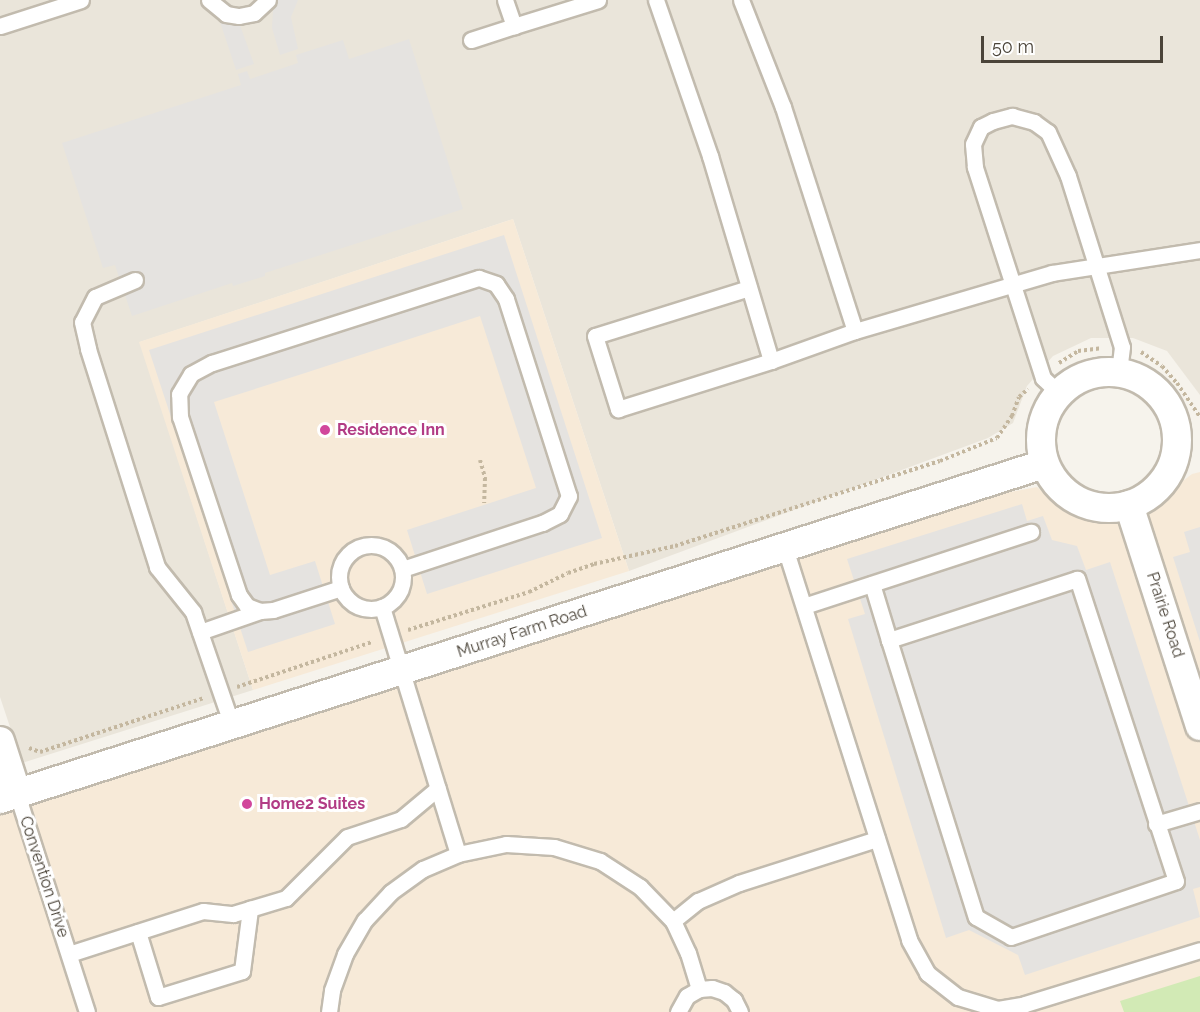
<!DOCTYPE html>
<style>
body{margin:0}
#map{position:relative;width:1200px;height:1012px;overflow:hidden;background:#f6f3ec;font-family:Raleway,sans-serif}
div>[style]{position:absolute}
.residential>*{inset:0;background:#eae5da}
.commercial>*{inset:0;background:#f7ead8}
.green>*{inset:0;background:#d2eab5}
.parking>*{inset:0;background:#e5e3e0}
.path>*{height:4px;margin-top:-2px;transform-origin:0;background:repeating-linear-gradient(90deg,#c4b79f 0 3px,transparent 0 6px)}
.roads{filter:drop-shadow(2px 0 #c2bbae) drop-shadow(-2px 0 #c2bbae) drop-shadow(0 2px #c2bbae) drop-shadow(0 -2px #c2bbae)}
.service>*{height:15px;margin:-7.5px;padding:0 7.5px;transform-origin:7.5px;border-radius:7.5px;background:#fff}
.service>.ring{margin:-7.5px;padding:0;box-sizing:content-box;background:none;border:15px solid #fff;border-radius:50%}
.minor>*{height:28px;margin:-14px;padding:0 14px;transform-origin:14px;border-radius:14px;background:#fff}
.minor>.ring{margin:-14px;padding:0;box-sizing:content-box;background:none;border:28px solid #fff;border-radius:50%}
.dots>*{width:16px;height:16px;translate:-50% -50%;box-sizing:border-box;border:3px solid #fff;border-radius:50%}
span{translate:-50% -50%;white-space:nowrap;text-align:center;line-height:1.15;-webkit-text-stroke:6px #fff;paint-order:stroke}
.hotel-label{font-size:16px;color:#b23c85;font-weight:700}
.left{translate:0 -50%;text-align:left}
.street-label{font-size:16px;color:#4b4439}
.scale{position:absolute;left:981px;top:36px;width:182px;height:27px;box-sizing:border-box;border:3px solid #4b4439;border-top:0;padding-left:8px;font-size:18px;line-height:21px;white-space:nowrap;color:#4b4439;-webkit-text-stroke:4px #fff;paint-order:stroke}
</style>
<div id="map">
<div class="residential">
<i style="clip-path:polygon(0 0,1200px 0,1200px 395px,1167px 351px,1133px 338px,1091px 338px,1053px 356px,1027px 386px,1013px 423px,988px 438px,629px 571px,513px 219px,140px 342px,253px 690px,22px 763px,0 697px)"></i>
</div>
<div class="commercial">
<i style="clip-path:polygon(513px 219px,629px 571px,253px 690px,139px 342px)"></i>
<i style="clip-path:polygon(1200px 472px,1200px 1012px,0 1012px,0 809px,636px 604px,1000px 494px,1037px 487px,1060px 507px,1089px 518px,1116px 519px,1143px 511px,1192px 474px)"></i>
</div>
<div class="green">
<i style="clip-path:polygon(1200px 976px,1200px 1012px,1124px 1012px,1120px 1001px)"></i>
</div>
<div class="parking">
<i style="clip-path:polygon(277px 0,298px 0,291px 17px,298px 49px,280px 55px,272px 28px,273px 9px)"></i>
<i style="clip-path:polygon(237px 17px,254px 64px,236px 70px,220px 22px)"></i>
<i style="clip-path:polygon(409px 39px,463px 209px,265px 273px,265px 276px,233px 286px,232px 283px,132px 316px,115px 265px,103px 268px,62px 143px,241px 85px,238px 74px,247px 71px,250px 79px,298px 63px,296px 55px,343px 40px,349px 59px)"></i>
<i style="clip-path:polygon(504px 235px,602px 538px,427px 594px,407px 530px,536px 488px,480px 316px,302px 374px,214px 402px,270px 575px,315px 561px,335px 624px,248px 652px,149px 350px)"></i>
<i style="clip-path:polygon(1022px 504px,1027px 521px,1043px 516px,1052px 540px,1077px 546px,1086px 570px,1110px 562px,1200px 840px,1200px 887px,1193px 889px,1200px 917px,1025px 975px,1018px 955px,969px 930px,946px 938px,848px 619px,865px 614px,847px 559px)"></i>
<i style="clip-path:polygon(1200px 527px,1200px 642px,1173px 557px,1190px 552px,1184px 532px)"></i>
</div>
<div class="path">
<i style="left:1141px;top:352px;width:25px;rotate:34deg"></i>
<i style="left:1162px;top:366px;width:23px;rotate:49deg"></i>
<i style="left:1177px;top:383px;width:41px;rotate:55.9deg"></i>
<i style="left:1059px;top:363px;width:22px;rotate:-32deg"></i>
<i style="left:1078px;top:351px;width:23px;rotate:-7deg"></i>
<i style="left:480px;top:460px;width:19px;rotate:74deg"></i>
<i style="left:485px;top:478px;width:25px;rotate:92deg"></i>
<i style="left:408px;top:630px;width:127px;rotate:-17.4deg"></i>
<i style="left:529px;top:592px;width:43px;rotate:-26deg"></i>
<i style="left:568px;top:573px;width:28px;rotate:-19deg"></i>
<i style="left:594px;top:564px;width:83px;rotate:-12.5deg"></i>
<i style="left:675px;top:546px;width:278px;rotate:-17.8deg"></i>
<i style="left:940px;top:461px;width:61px;rotate:-22deg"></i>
<i style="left:997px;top:438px;width:27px;rotate:-56deg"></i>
<i style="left:1012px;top:416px;width:20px;rotate:-70deg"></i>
<i style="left:1019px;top:397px;width:12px;rotate:-42deg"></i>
<i style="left:237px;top:687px;width:142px;rotate:-18.4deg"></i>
<i style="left:29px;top:748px;width:12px;rotate:20deg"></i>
<i style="left:40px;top:752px;width:173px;rotate:-18.2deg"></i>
</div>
<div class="roads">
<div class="service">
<i style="left:209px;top:0;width:22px;rotate:39deg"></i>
<i style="left:226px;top:14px;width:13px;rotate:9deg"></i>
<i style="left:239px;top:16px;width:15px;rotate:-11deg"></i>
<i style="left:254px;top:13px;width:19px;rotate:-43deg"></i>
<i style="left:505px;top:0;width:28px;rotate:71deg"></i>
<i style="left:514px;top:26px;width:88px;rotate:-17.2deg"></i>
<i style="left:656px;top:0;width:165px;rotate:70.9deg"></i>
<i style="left:710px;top:156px;width:214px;rotate:73.4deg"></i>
<i style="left:771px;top:361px;width:89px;rotate:-19.7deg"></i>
<i style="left:855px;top:331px;width:205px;rotate:-16.4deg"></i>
<i style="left:1052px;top:273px;width:150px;rotate:-8.8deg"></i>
<i style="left:741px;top:0;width:115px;rotate:68.6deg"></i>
<i style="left:783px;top:107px;width:235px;rotate:72.2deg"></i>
<i style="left:0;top:26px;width:85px;rotate:-17.8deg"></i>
<i style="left:471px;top:40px;width:45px;rotate:-18deg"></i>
<i style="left:135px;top:280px;width:43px;rotate:157deg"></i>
<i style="left:95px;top:297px;width:28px;rotate:117deg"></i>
<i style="left:82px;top:322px;width:28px;rotate:77deg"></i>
<i style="left:88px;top:349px;width:229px;rotate:72.4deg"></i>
<i style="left:157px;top:567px;width:58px;rotate:51.3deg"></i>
<i style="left:193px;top:612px;width:120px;rotate:71deg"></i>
<i style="left:749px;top:288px;width:161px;rotate:162.7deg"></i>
<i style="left:595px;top:336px;width:77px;rotate:72.5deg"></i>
<i style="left:618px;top:409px;width:160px;rotate:-17.4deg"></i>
<i style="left:1059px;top:393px;width:22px;rotate:-137deg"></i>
<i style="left:1043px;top:378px;width:222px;rotate:-107.9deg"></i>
<i style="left:975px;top:167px;width:23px;rotate:-95deg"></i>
<i style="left:973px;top:144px;width:19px;rotate:-65deg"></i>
<i style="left:981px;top:127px;width:13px;rotate:-27deg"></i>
<i style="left:993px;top:121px;width:20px;rotate:-15deg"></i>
<i style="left:1012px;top:116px;width:23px;rotate:15deg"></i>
<i style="left:1034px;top:122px;width:17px;rotate:36deg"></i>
<i style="left:1048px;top:132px;width:48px;rotate:65.6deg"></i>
<i style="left:1068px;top:176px;width:179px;rotate:72.5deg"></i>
<i style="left:1122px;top:347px;width:25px;rotate:97deg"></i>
<i class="ring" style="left:339px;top:545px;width:49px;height:49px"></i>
<i style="left:785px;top:548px;width:411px;rotate:72.4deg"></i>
<i style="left:909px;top:940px;width:38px;rotate:61deg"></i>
<i style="left:927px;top:973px;width:39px;rotate:38deg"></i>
<i style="left:958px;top:997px;width:42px;rotate:16.7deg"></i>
<i style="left:998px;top:1009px;width:27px;rotate:-10deg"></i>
<i style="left:1025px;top:1004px;width:183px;rotate:-17.1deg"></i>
<i style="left:872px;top:584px;width:59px;rotate:73.1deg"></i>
<i style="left:889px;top:640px;width:290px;rotate:72.6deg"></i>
<i style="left:976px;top:917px;width:40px;rotate:29.7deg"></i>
<i style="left:1011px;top:937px;width:174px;rotate:-18.7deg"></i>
<i style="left:1176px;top:881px;width:318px;rotate:-108.1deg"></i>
<i style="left:1077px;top:579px;width:198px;rotate:162deg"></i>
<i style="left:341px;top:588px;width:71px;rotate:162.1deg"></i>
<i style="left:273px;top:610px;width:13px;rotate:176deg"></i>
<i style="left:260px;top:611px;width:14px;rotate:-159deg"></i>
<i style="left:247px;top:606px;width:14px;rotate:-126deg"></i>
<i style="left:239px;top:595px;width:188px;rotate:-108.3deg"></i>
<i style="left:180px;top:417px;width:23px;rotate:-92deg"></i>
<i style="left:179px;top:394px;width:23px;rotate:-59deg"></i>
<i style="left:191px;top:374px;width:24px;rotate:-28deg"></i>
<i style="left:212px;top:363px;width:280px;rotate:-17.7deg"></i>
<i style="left:479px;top:278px;width:18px;rotate:19deg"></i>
<i style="left:496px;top:284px;width:18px;rotate:56deg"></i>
<i style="left:506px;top:299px;width:207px;rotate:72.3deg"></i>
<i style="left:569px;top:496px;width:20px;rotate:117deg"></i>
<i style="left:560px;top:514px;width:20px;rotate:153deg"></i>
<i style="left:542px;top:523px;width:147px;rotate:161.8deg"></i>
<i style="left:804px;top:606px;width:239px;rotate:-18.1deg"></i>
<i style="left:382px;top:607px;width:258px;rotate:72.9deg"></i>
<i style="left:200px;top:632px;width:64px;rotate:-19.3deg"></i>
<i style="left:17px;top:794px;width:229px;rotate:72.2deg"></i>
<i style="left:1156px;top:824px;width:46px;rotate:-16.5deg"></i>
<i style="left:673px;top:921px;width:32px;rotate:-39deg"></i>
<i style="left:698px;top:901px;width:45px;rotate:-23.7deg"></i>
<i style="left:739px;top:883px;width:145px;rotate:-17.7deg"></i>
<i style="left:138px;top:932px;width:68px;rotate:72.9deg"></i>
<i style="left:158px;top:997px;width:88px;rotate:-17.2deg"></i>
<i style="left:242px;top:971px;width:63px;rotate:-82.6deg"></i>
<i style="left:69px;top:954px;width:141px;rotate:-17.8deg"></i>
<i style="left:203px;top:911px;width:30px;rotate:6deg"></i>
<i style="left:233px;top:914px;width:55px;rotate:-16.8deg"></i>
<i style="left:286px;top:898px;width:86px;rotate:-45deg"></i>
<i style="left:347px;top:837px;width:57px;rotate:-18.4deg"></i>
<i style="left:401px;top:819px;width:48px;rotate:-40deg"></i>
<i style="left:329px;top:1012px;width:22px;rotate:-82deg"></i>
<i style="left:332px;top:990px;width:38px;rotate:-70deg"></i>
<i style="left:345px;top:954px;width:39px;rotate:-60deg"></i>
<i style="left:365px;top:920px;width:38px;rotate:-47deg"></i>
<i style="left:391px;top:892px;width:39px;rotate:-36deg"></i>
<i style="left:423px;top:869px;width:38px;rotate:-23deg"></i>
<i style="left:458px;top:854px;width:49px;rotate:-11.8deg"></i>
<i style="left:506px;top:844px;width:48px;rotate:3.6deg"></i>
<i style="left:554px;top:847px;width:48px;rotate:16.9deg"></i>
<i style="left:600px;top:861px;width:48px;rotate:33deg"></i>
<i style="left:640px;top:887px;width:47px;rotate:45.9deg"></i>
<i style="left:673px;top:921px;width:35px;rotate:65deg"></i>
<i style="left:688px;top:953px;width:38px;rotate:73deg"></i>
<i style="left:678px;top:1012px;width:18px;rotate:-61deg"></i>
<i style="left:687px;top:996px;width:14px;rotate:-30deg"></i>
<i style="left:699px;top:989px;width:13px;rotate:-4deg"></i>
<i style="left:712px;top:988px;width:13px;rotate:18deg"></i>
<i style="left:724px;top:992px;width:13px;rotate:39deg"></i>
<i style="left:734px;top:1000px;width:13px;rotate:63deg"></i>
</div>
<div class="minor">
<i class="ring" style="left:1041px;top:372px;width:108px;height:108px"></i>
<i style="left:1129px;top:505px;width:232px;rotate:72.2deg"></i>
<i style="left:0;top:741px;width:56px;rotate:72.2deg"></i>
<i style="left:0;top:799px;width:1096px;rotate:-17.79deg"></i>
</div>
</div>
<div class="dots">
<i style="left:325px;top:430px;background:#d1479c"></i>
<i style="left:247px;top:804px;background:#d1479c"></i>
</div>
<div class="hotel-label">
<span class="left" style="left:337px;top:430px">Residence Inn</span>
<span class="left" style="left:259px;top:804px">Home2 Suites</span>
</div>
<div class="street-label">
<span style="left:1165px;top:615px;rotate:72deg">Prairie Road</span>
<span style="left:522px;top:632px;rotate:-18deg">Murray Farm Road</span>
<span style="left:44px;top:877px;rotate:72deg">Convention Drive</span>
</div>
<div class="scale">50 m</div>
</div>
